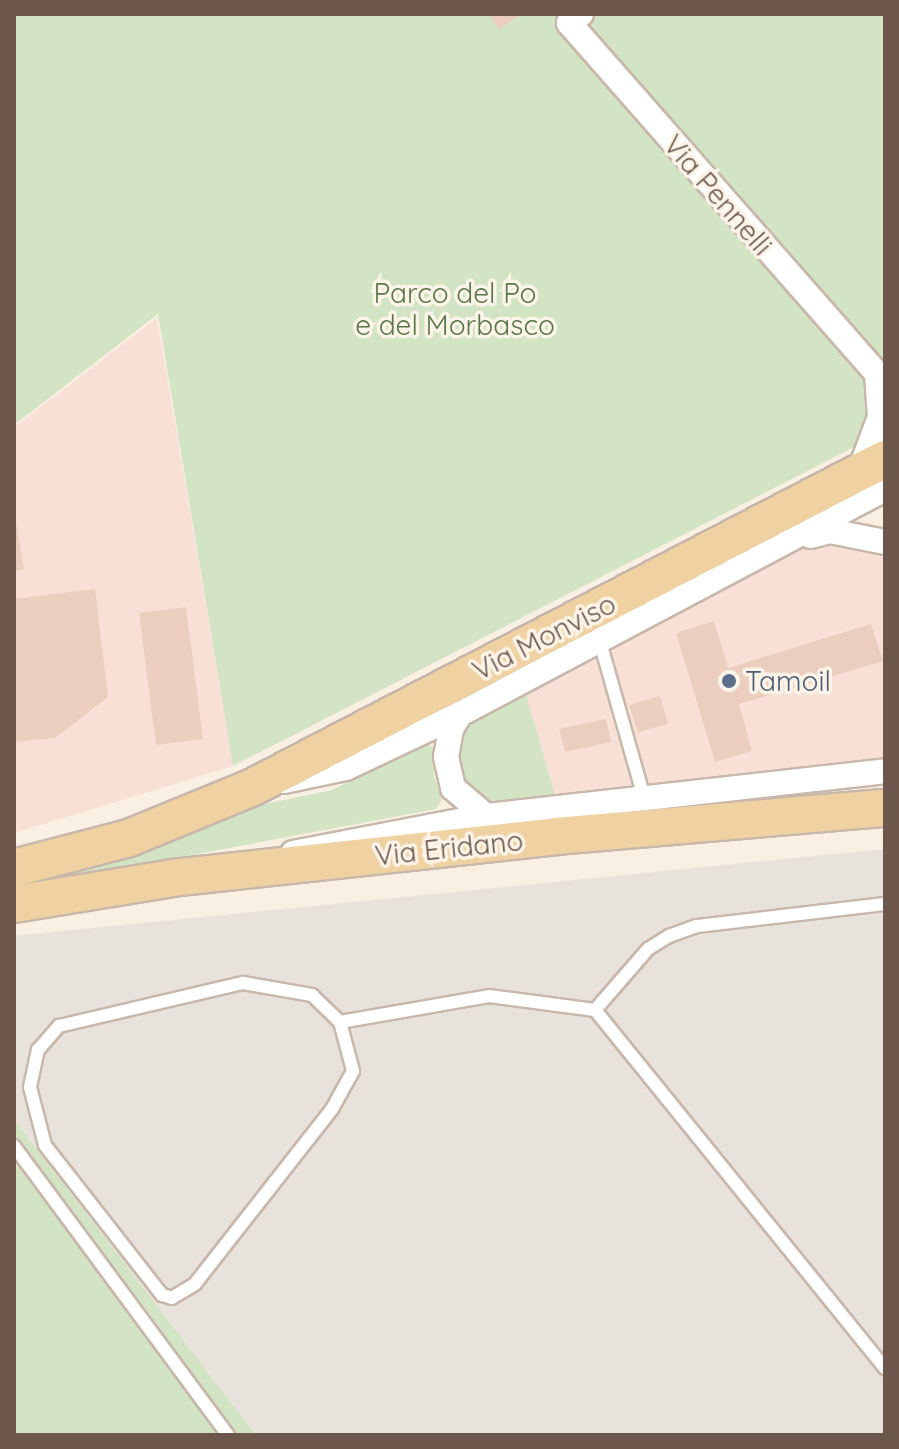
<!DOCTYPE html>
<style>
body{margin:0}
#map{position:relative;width:899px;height:1449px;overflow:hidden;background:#f9efe2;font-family:Quicksand,sans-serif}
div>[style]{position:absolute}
.commercial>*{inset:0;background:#f8e0d7}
.industrial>*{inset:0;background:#e8e2dd}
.green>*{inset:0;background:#d2e4c3}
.building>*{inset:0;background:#ebcebd}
.roads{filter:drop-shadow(2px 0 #c8b7ab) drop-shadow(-2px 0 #c8b7ab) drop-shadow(0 2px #c8b7ab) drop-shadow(0 -2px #c8b7ab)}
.lane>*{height:12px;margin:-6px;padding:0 6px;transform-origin:6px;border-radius:6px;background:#fff}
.street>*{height:24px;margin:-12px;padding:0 12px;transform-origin:12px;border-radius:12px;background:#fff}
.primary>*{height:36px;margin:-18px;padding:0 18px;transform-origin:18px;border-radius:18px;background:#f0d1a2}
.dots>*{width:22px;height:22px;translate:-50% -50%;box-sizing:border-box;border:4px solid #fcf4e8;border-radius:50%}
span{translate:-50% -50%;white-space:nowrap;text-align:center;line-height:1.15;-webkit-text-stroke:7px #fcf4e8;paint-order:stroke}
.street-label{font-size:28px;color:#6d574c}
.park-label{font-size:28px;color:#587849}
.service-label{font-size:28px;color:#4e5e75}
.left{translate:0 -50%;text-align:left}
.frame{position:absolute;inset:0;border:16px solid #6d574c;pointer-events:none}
</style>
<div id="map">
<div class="commercial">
<i style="clip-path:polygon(157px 318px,233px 766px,14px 833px,14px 427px)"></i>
<i style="clip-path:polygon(870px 523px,885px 530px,885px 765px,556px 798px,525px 691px,831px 525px)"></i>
</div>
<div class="industrial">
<i style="clip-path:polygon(885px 849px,885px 1435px,256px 1435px,14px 1119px,14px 936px)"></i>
</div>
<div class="green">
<i style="clip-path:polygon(14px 14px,885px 14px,885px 431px,233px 766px,158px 314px,14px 425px)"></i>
<i style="clip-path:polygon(525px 691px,556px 798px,500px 804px,477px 797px,462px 782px,457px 745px,476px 716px)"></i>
<i style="clip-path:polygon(425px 742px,434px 749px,434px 776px,442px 799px,436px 809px,38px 884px,37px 880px,241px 809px,332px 790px)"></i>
<i style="clip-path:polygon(14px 1119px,256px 1435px,14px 1435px)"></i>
</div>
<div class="building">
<i style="clip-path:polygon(488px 14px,521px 14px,499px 29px)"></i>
<i style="clip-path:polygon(16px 522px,24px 569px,14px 571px,14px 523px)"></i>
<i style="clip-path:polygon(95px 589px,108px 697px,55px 738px,14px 742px,14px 599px)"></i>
<i style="clip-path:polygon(186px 607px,203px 739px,156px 745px,139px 613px)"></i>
<i style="clip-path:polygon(714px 621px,728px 668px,871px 624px,883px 661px,739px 704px,752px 751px,715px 762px,676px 633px)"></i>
<i style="clip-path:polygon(660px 696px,668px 724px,638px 732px,629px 705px)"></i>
<i style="clip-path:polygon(606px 719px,611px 742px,565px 752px,559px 729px)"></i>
</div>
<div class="roads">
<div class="lane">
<i style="left:600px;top:642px;width:161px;rotate:74.2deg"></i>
<i style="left:243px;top:983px;width:70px;rotate:9.9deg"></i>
<i style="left:312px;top:995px;width:39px;rotate:44deg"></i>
<i style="left:340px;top:1022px;width:51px;rotate:75.1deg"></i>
<i style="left:353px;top:1071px;width:43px;rotate:118.9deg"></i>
<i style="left:332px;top:1109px;width:222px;rotate:128.1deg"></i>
<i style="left:195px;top:1284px;width:27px;rotate:149deg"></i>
<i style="left:172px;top:1298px;width:10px;rotate:-163deg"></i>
<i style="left:162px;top:1295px;width:190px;rotate:-128deg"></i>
<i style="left:45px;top:1145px;width:60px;rotate:-104.5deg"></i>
<i style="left:30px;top:1087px;width:38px;rotate:-78deg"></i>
<i style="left:38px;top:1050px;width:32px;rotate:-49deg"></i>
<i style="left:59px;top:1026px;width:189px;rotate:-13.2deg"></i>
<i style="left:595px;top:1010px;width:461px;rotate:51deg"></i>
<i style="left:340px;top:1022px;width:151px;rotate:-9.9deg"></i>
<i style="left:489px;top:996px;width:107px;rotate:7.5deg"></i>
<i style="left:595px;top:1010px;width:81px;rotate:-49deg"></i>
<i style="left:648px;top:949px;width:25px;rotate:-32deg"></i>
<i style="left:669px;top:936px;width:30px;rotate:-20deg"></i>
<i style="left:697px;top:926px;width:189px;rotate:-6.7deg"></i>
<i style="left:14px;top:1146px;width:360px;rotate:53.5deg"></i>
</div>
<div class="street">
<i style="left:581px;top:14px;width:15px;rotate:143deg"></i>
<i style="left:569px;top:23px;width:479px;rotate:48.7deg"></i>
<i style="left:859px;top:473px;width:60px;rotate:-69.4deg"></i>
<i style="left:880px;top:417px;width:39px;rotate:-94deg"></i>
<i style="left:885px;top:489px;width:481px;rotate:152.1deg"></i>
<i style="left:460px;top:714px;width:17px;rotate:121deg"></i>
<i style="left:451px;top:729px;width:28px;rotate:100deg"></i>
<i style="left:446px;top:757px;width:32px;rotate:77deg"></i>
<i style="left:453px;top:788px;width:43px;rotate:40.3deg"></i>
<i style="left:486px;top:816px;width:402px;rotate:-6.4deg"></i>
<i style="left:811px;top:536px;width:20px;rotate:-15deg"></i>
<i style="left:830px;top:531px;width:56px;rotate:11.3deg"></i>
<i style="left:284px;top:781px;width:63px;rotate:-11.8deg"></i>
<i style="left:346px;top:768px;width:126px;rotate:-25.3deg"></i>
<i style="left:293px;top:853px;width:197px;rotate:-10.9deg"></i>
</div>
<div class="primary">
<i style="left:14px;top:868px;width:119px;rotate:-14.6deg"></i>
<i style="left:129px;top:838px;width:132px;rotate:-22.3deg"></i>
<i style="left:251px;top:788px;width:714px;rotate:-27.43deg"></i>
<i style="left:14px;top:904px;width:160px;rotate:-9.3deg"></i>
<i style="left:172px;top:878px;width:386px;rotate:-6.2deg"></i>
<i style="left:556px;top:836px;width:330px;rotate:-4.9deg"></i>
</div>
</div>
<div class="dots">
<i style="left:729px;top:681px;background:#5c6f8a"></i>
</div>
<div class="street-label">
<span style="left:718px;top:195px;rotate:49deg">Via Pennelli</span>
<span style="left:544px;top:637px;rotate:-27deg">Via Monviso</span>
<span style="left:449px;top:848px;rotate:-6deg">Via Eridano</span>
</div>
<div class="park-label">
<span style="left:455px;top:309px">Parco del Po<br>e del Morbasco</span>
</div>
<div class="service-label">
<span class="left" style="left:745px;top:681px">Tamoil</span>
</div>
<div class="frame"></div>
</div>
